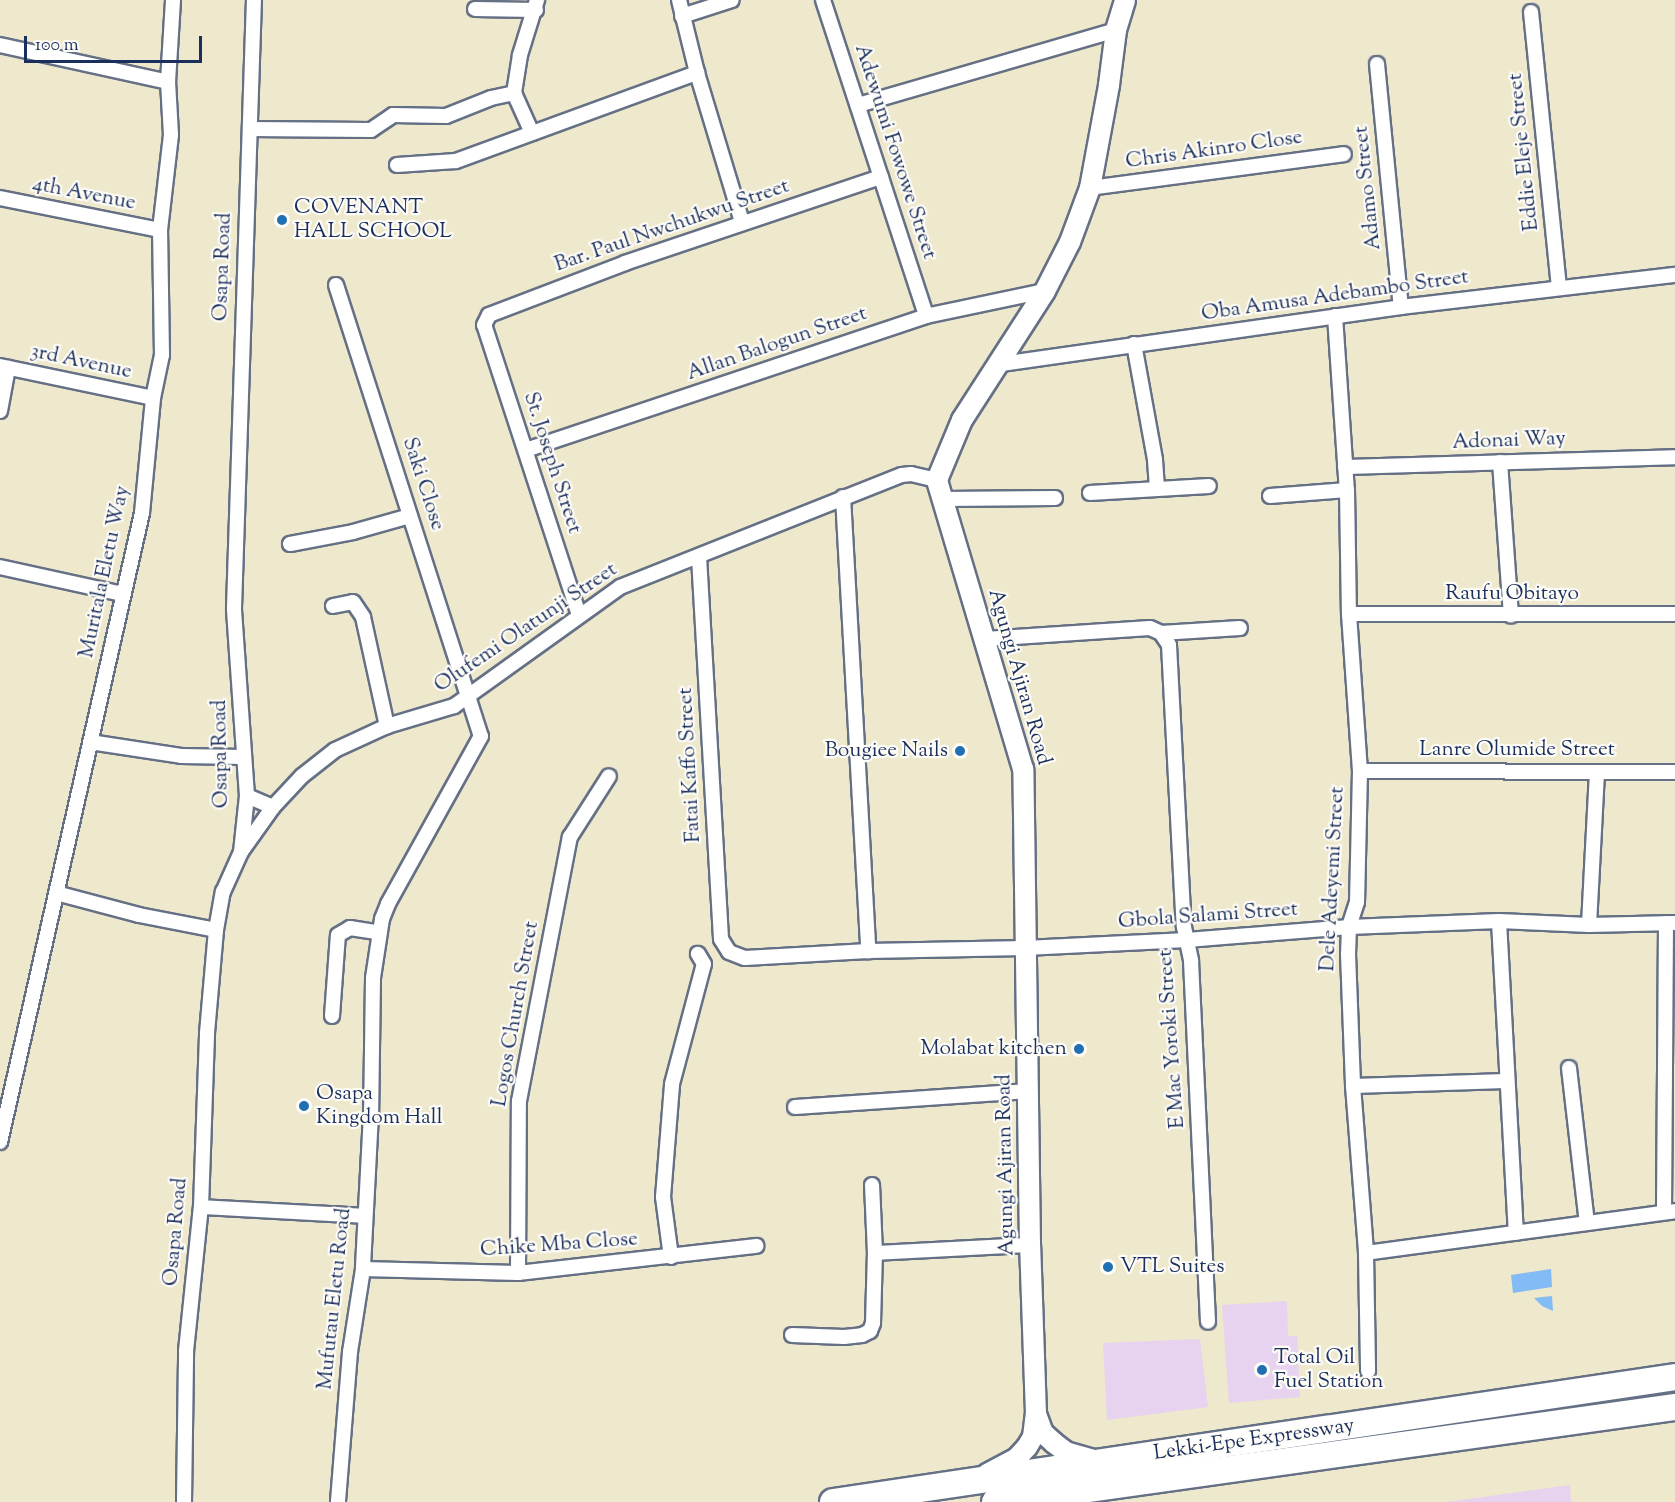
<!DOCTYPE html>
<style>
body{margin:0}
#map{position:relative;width:1675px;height:1502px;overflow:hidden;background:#eee8cd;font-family:"Sorts Mill Goudy",serif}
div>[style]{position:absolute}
.built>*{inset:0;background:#e7d2ef}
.water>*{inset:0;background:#83bbf4}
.roads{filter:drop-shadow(2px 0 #657085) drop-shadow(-2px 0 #657085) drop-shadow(0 2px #657085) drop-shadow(0 -2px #657085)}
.street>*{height:14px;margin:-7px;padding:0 7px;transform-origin:7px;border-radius:7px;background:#fff}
.secondary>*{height:20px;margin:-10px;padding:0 10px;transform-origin:10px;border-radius:10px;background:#fff}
.highway>*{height:26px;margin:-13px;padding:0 13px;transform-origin:13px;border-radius:13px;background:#fff}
.dots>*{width:16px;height:16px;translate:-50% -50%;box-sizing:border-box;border:3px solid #fdfcf7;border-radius:50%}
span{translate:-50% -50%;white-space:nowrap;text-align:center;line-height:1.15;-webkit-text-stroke:4.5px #fdfcf7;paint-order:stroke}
.street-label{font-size:21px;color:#1b2f5e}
.poi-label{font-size:21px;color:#1b2f5e}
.left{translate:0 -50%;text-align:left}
.right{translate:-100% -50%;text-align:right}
.scale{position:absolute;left:24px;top:36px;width:178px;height:27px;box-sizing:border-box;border:3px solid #1b2f5e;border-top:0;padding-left:8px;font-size:18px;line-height:21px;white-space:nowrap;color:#1b2f5e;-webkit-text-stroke:4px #fdfcf7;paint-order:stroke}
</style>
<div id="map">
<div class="built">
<i style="clip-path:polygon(1287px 1301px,1288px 1336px,1297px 1336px,1300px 1397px,1229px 1403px,1222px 1305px)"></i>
<i style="clip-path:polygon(1200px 1339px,1208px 1407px,1107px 1420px,1103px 1343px)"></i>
<i style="clip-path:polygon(1570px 1485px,1571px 1502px,1447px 1502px)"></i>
</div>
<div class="water">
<i style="clip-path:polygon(1551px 1269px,1552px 1287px,1513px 1293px,1511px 1275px)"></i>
<i style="clip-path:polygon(1552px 1296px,1553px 1311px,1542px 1306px,1534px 1298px)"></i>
</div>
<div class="roads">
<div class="street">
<i style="left:679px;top:0;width:75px;rotate:76.1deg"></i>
<i style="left:697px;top:73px;width:156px;rotate:73.2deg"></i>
<i style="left:823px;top:0;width:332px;rotate:71.9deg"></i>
<i style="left:475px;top:9px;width:61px;rotate:0.9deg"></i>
<i style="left:1531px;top:12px;width:277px;rotate:84.2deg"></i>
<i style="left:682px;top:16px;width:52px;rotate:-17.7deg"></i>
<i style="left:0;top:45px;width:172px;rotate:12.4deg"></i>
<i style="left:1377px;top:64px;width:244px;rotate:84.4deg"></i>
<i style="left:858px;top:105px;width:269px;rotate:-16.2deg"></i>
<i style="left:250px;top:129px;width:121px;rotate:0.5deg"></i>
<i style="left:371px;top:130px;width:27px;rotate:-34deg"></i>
<i style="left:393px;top:115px;width:53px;rotate:1.1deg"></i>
<i style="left:446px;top:116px;width:48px;rotate:-21.8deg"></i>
<i style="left:491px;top:98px;width:24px;rotate:-12deg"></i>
<i style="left:532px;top:133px;width:44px;rotate:-114.2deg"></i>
<i style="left:514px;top:93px;width:38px;rotate:-81deg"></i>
<i style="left:520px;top:55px;width:58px;rotate:-72.8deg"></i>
<i style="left:397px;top:165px;width:59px;rotate:-3.9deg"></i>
<i style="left:456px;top:161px;width:257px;rotate:-20.1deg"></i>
<i style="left:1090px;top:188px;width:256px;rotate:-7.6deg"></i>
<i style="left:0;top:198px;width:163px;rotate:11.3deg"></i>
<i style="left:336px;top:285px;width:474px;rotate:72.2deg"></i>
<i style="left:481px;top:736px;width:192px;rotate:119deg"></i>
<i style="left:388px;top:904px;width:16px;rotate:112deg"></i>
<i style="left:382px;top:919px;width:60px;rotate:98.7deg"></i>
<i style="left:373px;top:978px;width:136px;rotate:90.8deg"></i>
<i style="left:371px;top:1114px;width:155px;rotate:93deg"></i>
<i style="left:363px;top:1269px;width:84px;rotate:98.9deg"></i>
<i style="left:350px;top:1352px;width:150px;rotate:94.6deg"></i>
<i style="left:1335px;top:316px;width:174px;rotate:86.1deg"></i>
<i style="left:1347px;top:490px;width:124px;rotate:89.1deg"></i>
<i style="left:1349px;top:614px;width:157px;rotate:86deg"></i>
<i style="left:1360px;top:771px;width:131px;rotate:91.3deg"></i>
<i style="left:1357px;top:902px;width:26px;rotate:108deg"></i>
<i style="left:1349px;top:927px;width:27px;rotate:92deg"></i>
<i style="left:1348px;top:954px;width:132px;rotate:87.8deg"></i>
<i style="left:1353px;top:1086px;width:168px;rotate:85.5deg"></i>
<i style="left:1366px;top:1253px;width:118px;rotate:89deg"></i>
<i style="left:1134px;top:344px;width:118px;rotate:79.7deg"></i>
<i style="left:1155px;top:460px;width:28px;rotate:86deg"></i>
<i style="left:1001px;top:364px;width:404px;rotate:-8.1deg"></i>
<i style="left:1401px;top:307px;width:276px;rotate:-6.7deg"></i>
<i style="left:0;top:366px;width:156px;rotate:11.8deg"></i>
<i style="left:0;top:411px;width:44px;rotate:-79.5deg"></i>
<i style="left:526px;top:450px;width:422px;rotate:-18.5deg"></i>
<i style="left:926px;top:316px;width:122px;rotate:-11.9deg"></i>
<i style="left:1500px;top:462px;width:154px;rotate:85.9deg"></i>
<i style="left:1345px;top:467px;width:330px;rotate:-1.7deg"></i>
<i style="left:1090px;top:493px;width:119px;rotate:-3.4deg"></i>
<i style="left:1270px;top:496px;width:77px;rotate:-4.5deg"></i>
<i style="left:843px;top:497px;width:455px;rotate:86.8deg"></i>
<i style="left:943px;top:499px;width:112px;rotate:-0.5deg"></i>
<i style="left:290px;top:544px;width:64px;rotate:-10.8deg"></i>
<i style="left:353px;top:532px;width:59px;rotate:-15.7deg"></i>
<i style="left:699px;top:557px;width:383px;rotate:86.7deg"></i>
<i style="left:721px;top:939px;width:15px;rotate:58deg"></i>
<i style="left:729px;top:952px;width:17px;rotate:21deg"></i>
<i style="left:745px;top:958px;width:123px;rotate:-3.3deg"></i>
<i style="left:868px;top:951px;width:157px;rotate:-1.1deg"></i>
<i style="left:1025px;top:948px;width:162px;rotate:-2.8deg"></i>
<i style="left:1187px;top:940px;width:163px;rotate:-4.6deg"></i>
<i style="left:1349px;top:927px;width:150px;rotate:-2.3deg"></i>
<i style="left:1499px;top:921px;width:90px;rotate:2.5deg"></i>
<i style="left:1589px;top:925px;width:86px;rotate:-1.3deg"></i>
<i style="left:0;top:567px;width:126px;rotate:12.4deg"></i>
<i style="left:333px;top:606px;width:20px;rotate:-11deg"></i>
<i style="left:353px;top:602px;width:18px;rotate:56deg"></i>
<i style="left:363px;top:617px;width:112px;rotate:77.6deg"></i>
<i style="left:1349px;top:614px;width:326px"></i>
<i style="left:579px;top:615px;width:305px;rotate:-108.1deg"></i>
<i style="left:484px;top:325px;width:11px;rotate:-63deg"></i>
<i style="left:489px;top:315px;width:146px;rotate:-20.9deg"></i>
<i style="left:625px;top:263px;width:270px;rotate:-18.6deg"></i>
<i style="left:1161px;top:633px;width:79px;rotate:-3.6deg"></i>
<i style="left:985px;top:639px;width:165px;rotate:-3.8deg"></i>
<i style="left:1150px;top:628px;width:12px;rotate:24deg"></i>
<i style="left:1161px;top:633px;width:14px;rotate:56deg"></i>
<i style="left:1169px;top:645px;width:282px;rotate:87deg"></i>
<i style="left:1184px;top:927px;width:35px;rotate:78deg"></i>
<i style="left:1191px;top:961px;width:361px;rotate:87.3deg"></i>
<i style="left:90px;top:742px;width:92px;rotate:8.7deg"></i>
<i style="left:181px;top:756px;width:63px;rotate:0.9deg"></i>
<i style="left:1360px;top:771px;width:315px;rotate:0.2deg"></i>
<i style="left:247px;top:796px;width:28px;rotate:23deg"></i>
<i style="left:241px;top:852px;width:55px;rotate:-54.6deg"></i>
<i style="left:273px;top:807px;width:42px;rotate:-46.9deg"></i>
<i style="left:302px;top:776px;width:42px;rotate:-38.2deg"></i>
<i style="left:335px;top:750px;width:57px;rotate:-24.8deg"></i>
<i style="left:387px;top:726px;width:70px;rotate:-16.6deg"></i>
<i style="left:454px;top:706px;width:204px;rotate:-35.6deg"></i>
<i style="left:620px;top:587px;width:303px;rotate:-21.7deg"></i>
<i style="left:902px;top:475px;width:9px;rotate:-6deg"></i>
<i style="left:911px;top:474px;width:27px;rotate:13deg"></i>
<i style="left:56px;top:893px;width:86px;rotate:14.8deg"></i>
<i style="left:139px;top:915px;width:78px;rotate:11deg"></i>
<i style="left:1499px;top:921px;width:312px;rotate:86.9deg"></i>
<i style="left:1589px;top:925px;width:153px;rotate:-87deg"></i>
<i style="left:332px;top:1016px;width:81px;rotate:-85.8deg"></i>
<i style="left:338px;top:935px;width:14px;rotate:-30deg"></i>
<i style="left:350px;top:928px;width:30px;rotate:9deg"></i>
<i style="left:1569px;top:1068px;width:156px;rotate:83.4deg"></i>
<i style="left:1353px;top:1086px;width:153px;rotate:-1.9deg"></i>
<i style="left:795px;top:1107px;width:235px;rotate:-3.9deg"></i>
<i style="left:0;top:1142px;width:645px;rotate:-77.28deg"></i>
<i style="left:142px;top:513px;width:116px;rotate:-84.5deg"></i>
<i style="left:153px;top:398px;width:44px;rotate:-78.2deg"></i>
<i style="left:162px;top:355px;width:125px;rotate:-90.9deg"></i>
<i style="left:160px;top:230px;width:96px;rotate:-83.4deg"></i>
<i style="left:171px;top:135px;width:53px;rotate:-93.2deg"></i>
<i style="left:168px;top:82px;width:82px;rotate:-86.5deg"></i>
<i style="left:201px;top:1207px;width:164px;rotate:3.1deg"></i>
<i style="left:1664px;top:1212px;width:289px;rotate:-89.6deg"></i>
<i style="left:875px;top:1253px;width:155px;rotate:-3deg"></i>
<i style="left:1366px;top:1253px;width:312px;rotate:-7.7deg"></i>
<i style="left:671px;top:1257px;width:61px;rotate:-97.6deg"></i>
<i style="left:663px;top:1197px;width:113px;rotate:-85.4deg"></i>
<i style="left:672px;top:1084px;width:124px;rotate:-75.1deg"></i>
<i style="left:704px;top:964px;width:12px;rotate:-121deg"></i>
<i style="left:363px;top:1269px;width:155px;rotate:1.5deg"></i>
<i style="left:518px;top:1273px;width:240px;rotate:-6.5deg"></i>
<i style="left:518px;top:1273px;width:172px;rotate:-89.7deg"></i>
<i style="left:519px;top:1101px;width:269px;rotate:-79.1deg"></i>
<i style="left:570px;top:837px;width:72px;rotate:-57.4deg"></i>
<i style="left:792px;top:1335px;width:52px;rotate:2.2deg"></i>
<i style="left:844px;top:1337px;width:18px;rotate:-6deg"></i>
<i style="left:862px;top:1335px;width:9px;rotate:-27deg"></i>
<i style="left:870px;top:1331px;width:9px;rotate:-69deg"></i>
<i style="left:873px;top:1323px;width:70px;rotate:-88.4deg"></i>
<i style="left:875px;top:1253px;width:68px;rotate:-92.5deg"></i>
<i style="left:184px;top:1502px;width:151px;rotate:-89.2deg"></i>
<i style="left:186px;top:1351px;width:145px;rotate:-84.1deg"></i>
<i style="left:201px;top:1207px;width:174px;rotate:-88deg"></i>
<i style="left:207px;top:1033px;width:103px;rotate:-85deg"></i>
<i style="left:216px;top:930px;width:39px;rotate:-80deg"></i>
<i style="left:223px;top:892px;width:44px;rotate:-65.8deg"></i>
<i style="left:241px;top:852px;width:56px;rotate:-83.9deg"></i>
<i style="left:247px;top:796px;width:188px;rotate:-94deg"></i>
<i style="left:234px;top:608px;width:608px;rotate:-88.12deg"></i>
</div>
<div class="secondary">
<i style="left:1036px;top:1414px;width:20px;rotate:70deg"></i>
<i style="left:1043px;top:1433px;width:15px;rotate:42deg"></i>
<i style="left:1054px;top:1443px;width:15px;rotate:37deg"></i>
<i style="left:1066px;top:1452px;width:32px;rotate:16deg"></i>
<i style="left:987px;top:1474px;width:34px;rotate:-28deg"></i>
<i style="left:1017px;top:1458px;width:15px;rotate:-48deg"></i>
<i style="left:1027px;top:1447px;width:12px;rotate:-59deg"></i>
<i style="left:1033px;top:1437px;width:23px;rotate:-83deg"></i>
<i style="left:1036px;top:1414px;width:169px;rotate:-92deg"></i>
<i style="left:1030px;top:1245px;width:476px;rotate:-90.8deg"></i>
<i style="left:1023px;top:769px;width:302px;rotate:-106.6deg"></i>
<i style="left:937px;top:480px;width:65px;rotate:-67.4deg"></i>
<i style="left:962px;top:420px;width:153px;rotate:-57.2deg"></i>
<i style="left:1045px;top:291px;width:55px;rotate:-63deg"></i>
<i style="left:1070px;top:242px;width:58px;rotate:-69.7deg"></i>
<i style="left:1090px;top:188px;width:105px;rotate:-79.5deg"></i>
<i style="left:1109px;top:85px;width:55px;rotate:-82.7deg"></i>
<i style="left:1116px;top:30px;width:31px;rotate:-73deg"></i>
</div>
<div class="highway">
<i style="left:833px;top:1502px;width:851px;rotate:-8.44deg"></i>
<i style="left:995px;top:1502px;width:687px;rotate:-7.95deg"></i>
</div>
</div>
<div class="dots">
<i style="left:282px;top:220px;background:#1f6fb2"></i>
<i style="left:960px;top:751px;background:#1f6fb2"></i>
<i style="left:1079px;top:1049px;background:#1f6fb2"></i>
<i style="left:304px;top:1106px;background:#1f6fb2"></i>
<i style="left:1108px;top:1267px;background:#1f6fb2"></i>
<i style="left:1262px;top:1370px;background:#1f6fb2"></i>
</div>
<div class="street-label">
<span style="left:1214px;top:150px;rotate:-8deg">Chris Akinro Close</span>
<span style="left:895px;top:152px;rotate:72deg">Adewumi Fowowe Street</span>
<span style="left:1524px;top:152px;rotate:-96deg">Eddie Eleje Street</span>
<span style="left:1368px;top:188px;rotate:-96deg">Adamo Street</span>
<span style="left:84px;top:194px;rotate:11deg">4th Avenue</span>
<span style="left:672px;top:226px;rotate:-19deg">Bar. Paul Nwchukwu Street</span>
<span style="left:223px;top:267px;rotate:-88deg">Osapa Road</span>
<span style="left:1335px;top:296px;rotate:-8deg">Oba Amusa Adebambo Street</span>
<span style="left:777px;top:344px;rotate:-19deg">Allan Balogun Street</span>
<span style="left:81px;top:362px;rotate:12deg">3rd Avenue</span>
<span style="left:1509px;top:441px;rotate:-2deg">Adonai Way</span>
<span style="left:552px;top:463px;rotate:72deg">St. Joseph Street</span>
<span style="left:423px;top:484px;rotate:72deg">Saki Close</span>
<span style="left:105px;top:572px;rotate:-78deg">Muritala Eletu Way</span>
<span style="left:1512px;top:594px">Raufu Obitayo</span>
<span style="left:526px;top:628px;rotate:-34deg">Olufemi Olatunji Street</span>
<span style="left:1019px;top:677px;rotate:74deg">Agungi Ajiran Road</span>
<span style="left:1517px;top:750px">Lanre Olumide Street</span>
<span style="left:221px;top:754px;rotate:-91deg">Osapa Road</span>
<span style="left:690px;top:765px;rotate:-93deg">Fatai Kaffo Street</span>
<span style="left:1333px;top:879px;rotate:-87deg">Dele Adeyemi Street</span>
<span style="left:1208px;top:916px;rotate:-4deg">Gbola Salami Street</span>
<span style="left:516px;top:1014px;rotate:-80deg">Logos Church Street</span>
<span style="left:1172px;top:1039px;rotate:-94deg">E Mac Yoroki Street</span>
<span style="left:1006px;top:1165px;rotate:-91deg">Agungi Ajiran Road</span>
<span style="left:176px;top:1232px;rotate:-85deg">Osapa Road</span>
<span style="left:559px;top:1245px;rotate:-4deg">Chike Mba Close</span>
<span style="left:335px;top:1299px;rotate:-84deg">Mufutau Eletu Road</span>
<span style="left:1254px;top:1440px;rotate:-8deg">Lekki-Epe Expressway</span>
</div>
<div class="poi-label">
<span class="left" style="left:294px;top:220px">COVENANT<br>HALL SCHOOL</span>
<span class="right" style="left:948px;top:751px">Bougiee Nails</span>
<span class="right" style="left:1067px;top:1049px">Molabat kitchen</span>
<span class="left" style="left:316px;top:1106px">Osapa<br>Kingdom Hall</span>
<span class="left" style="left:1120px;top:1267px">VTL Suites</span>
<span class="left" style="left:1274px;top:1370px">Total Oil<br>Fuel Station</span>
</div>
<div class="scale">100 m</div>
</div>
